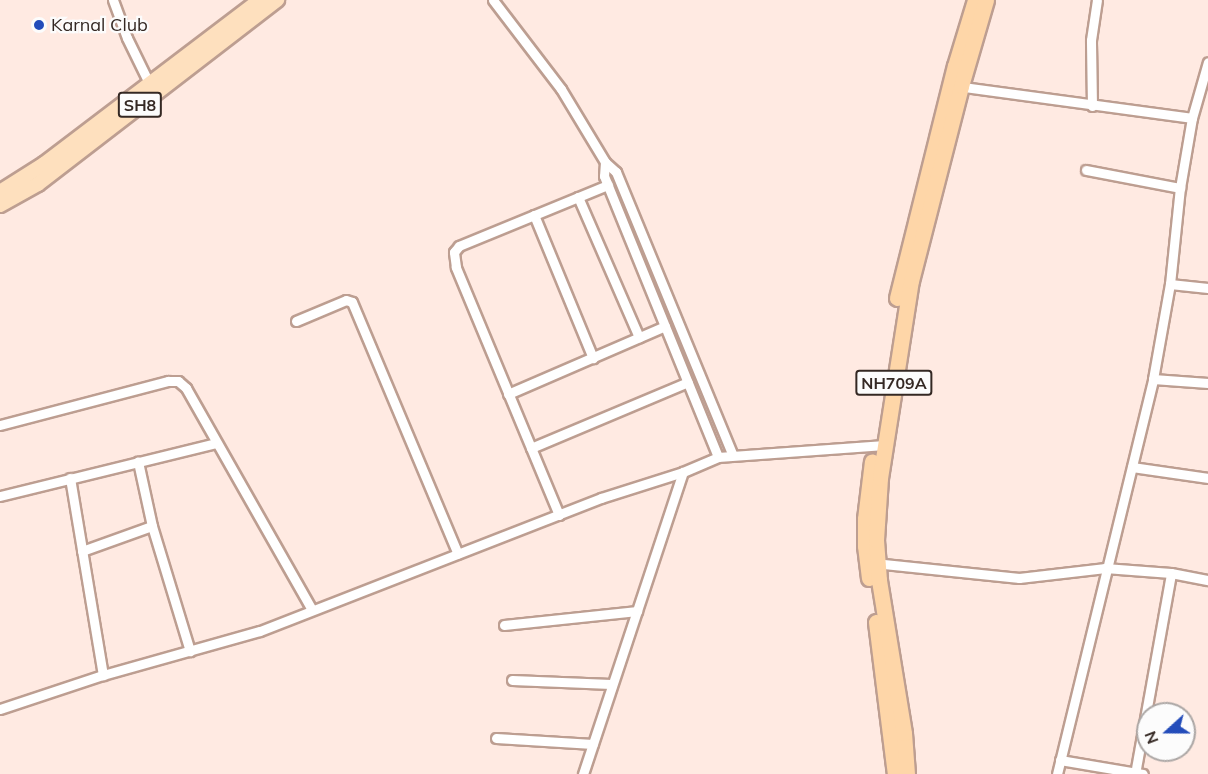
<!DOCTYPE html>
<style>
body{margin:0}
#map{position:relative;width:1208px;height:774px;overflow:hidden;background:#ffeae2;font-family:Mulish,sans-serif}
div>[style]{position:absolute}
.roads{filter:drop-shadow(2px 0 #bd9e91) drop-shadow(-2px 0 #bd9e91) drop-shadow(0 2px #bd9e91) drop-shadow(0 -2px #bd9e91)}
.minor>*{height:9px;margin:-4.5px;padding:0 4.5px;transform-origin:4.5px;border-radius:4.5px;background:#fff}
.primary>*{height:14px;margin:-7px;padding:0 7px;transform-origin:7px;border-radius:7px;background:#fee0be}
.trunk>*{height:15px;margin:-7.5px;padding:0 7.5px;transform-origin:7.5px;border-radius:7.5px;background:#fed6a8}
.dots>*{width:16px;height:16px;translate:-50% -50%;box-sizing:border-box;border:3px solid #fcfcfc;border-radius:50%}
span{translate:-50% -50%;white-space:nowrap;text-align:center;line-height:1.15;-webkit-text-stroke:4.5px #fcfcfc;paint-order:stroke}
.shield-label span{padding:2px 4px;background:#fcfcfc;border:2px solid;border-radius:4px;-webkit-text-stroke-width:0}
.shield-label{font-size:16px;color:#342823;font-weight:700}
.poi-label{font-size:18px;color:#342823}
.left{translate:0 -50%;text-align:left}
.north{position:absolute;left:1136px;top:702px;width:60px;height:60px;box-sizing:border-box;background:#fcfcfc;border:2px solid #aca7a5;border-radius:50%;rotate:249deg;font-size:16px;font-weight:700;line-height:24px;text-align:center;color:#342823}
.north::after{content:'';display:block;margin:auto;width:21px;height:27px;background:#234cba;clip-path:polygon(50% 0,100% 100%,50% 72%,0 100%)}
</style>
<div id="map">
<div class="roads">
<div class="minor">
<i style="left:113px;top:0;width:40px;rotate:69.8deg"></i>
<i style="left:127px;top:38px;width:57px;rotate:63.9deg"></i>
<i style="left:493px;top:0;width:112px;rotate:52.6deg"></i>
<i style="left:561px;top:89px;width:85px;rotate:58.9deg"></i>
<i style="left:605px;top:162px;width:15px;rotate:42deg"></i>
<i style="left:616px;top:172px;width:305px;rotate:67.6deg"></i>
<i style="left:956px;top:86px;width:238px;rotate:7.7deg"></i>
<i style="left:1092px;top:106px;width:66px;rotate:-90.9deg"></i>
<i style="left:1091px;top:40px;width:40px;rotate:-81.5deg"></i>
<i style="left:605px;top:162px;width:14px;rotate:94deg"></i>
<i style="left:604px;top:176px;width:303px;rotate:67.9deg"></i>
<i style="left:1086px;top:170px;width:96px;rotate:10.8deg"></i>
<i style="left:578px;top:197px;width:153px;rotate:66.5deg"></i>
<i style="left:534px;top:215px;width:155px;rotate:67.6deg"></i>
<i style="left:1170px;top:284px;width:38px;rotate:6deg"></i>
<i style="left:296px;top:321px;width:54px;rotate:-22.8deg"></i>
<i style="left:346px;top:300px;width:6px;rotate:18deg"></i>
<i style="left:352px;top:302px;width:273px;rotate:67.2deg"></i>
<i style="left:1153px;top:379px;width:55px;rotate:4.2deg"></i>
<i style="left:508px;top:394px;width:171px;rotate:-23.4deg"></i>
<i style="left:0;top:425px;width:174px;rotate:-14.7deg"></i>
<i style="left:168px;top:381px;width:10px"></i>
<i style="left:178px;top:381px;width:11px;rotate:41deg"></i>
<i style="left:186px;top:388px;width:255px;rotate:60.4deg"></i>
<i style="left:531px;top:448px;width:170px;rotate:-22.8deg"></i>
<i style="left:1132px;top:467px;width:77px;rotate:8.2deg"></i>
<i style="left:70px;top:478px;width:200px;rotate:80.5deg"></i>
<i style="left:0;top:496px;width:222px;rotate:-13.8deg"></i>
<i style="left:559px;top:515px;width:269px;rotate:-112.6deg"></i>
<i style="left:456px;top:267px;width:15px;rotate:-98deg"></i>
<i style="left:454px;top:252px;width:8px;rotate:-50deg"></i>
<i style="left:459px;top:246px;width:161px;rotate:-22.3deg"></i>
<i style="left:152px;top:526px;width:131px;rotate:73.1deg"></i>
<i style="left:82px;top:551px;width:74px;rotate:-19.7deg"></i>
<i style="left:152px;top:526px;width:66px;rotate:-102.3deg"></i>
<i style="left:874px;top:563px;width:146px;rotate:5.9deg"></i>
<i style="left:1019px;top:578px;width:87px;rotate:-6.6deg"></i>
<i style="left:1105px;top:568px;width:66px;rotate:4.3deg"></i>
<i style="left:1171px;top:573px;width:38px;rotate:11deg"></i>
<i style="left:504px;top:625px;width:134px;rotate:-6deg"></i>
<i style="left:512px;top:680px;width:99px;rotate:2.3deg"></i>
<i style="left:0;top:709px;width:108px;rotate:-18.3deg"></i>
<i style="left:103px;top:675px;width:163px;rotate:-15.7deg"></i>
<i style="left:260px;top:631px;width:366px;rotate:-21.3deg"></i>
<i style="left:601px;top:498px;width:86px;rotate:-17.6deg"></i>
<i style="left:683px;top:472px;width:38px;rotate:-23deg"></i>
<i style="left:718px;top:457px;width:167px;rotate:-4.1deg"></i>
<i style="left:496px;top:738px;width:97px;rotate:3.5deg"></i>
<i style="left:1060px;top:760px;width:84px;rotate:9.6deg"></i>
<i style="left:583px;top:774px;width:318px;rotate:-71.7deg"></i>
<i style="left:1057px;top:774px;width:406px;rotate:-76.3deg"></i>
<i style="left:1153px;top:379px;width:97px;rotate:-79.9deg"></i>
<i style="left:1170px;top:284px;width:97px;rotate:-84.1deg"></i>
<i style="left:1180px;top:188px;width:71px;rotate:-80.3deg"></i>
<i style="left:1192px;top:118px;width:58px;rotate:-74.1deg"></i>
<i style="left:1135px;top:774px;width:204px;rotate:-79.8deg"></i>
</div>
<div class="primary">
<i style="left:0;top:192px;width:52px;rotate:-32.5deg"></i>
<i style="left:44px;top:164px;width:271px;rotate:-37.2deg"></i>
<i style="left:0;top:205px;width:43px;rotate:-28.9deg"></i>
<i style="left:38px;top:184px;width:302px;rotate:-37.6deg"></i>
</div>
<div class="trunk">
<i style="left:897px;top:298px;width:239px;rotate:-76deg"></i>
<i style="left:955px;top:66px;width:69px;rotate:-73.1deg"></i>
<i style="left:869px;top:578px;width:32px;rotate:-97deg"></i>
<i style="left:865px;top:546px;width:27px;rotate:-90deg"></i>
<i style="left:865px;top:519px;width:58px;rotate:-83.1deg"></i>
<i style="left:876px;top:622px;width:153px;rotate:82.9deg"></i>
<i style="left:907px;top:774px;width:41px;rotate:-94.2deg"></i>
<i style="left:904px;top:733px;width:155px;rotate:-99.3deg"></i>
<i style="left:879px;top:580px;width:40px;rotate:-94.3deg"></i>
<i style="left:876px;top:540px;width:62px;rotate:-86.3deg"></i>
<i style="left:880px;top:478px;width:199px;rotate:-81.1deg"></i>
<i style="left:911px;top:281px;width:201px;rotate:-75.6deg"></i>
<i style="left:961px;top:86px;width:90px;rotate:-73.8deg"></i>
</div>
</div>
<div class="dots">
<i style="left:39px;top:25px;background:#234cba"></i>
</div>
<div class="shield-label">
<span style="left:140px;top:105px">SH8</span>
<span style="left:894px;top:383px">NH709A</span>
</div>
<div class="poi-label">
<span class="left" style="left:51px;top:25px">Karnal Club</span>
</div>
<div class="north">N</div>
</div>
